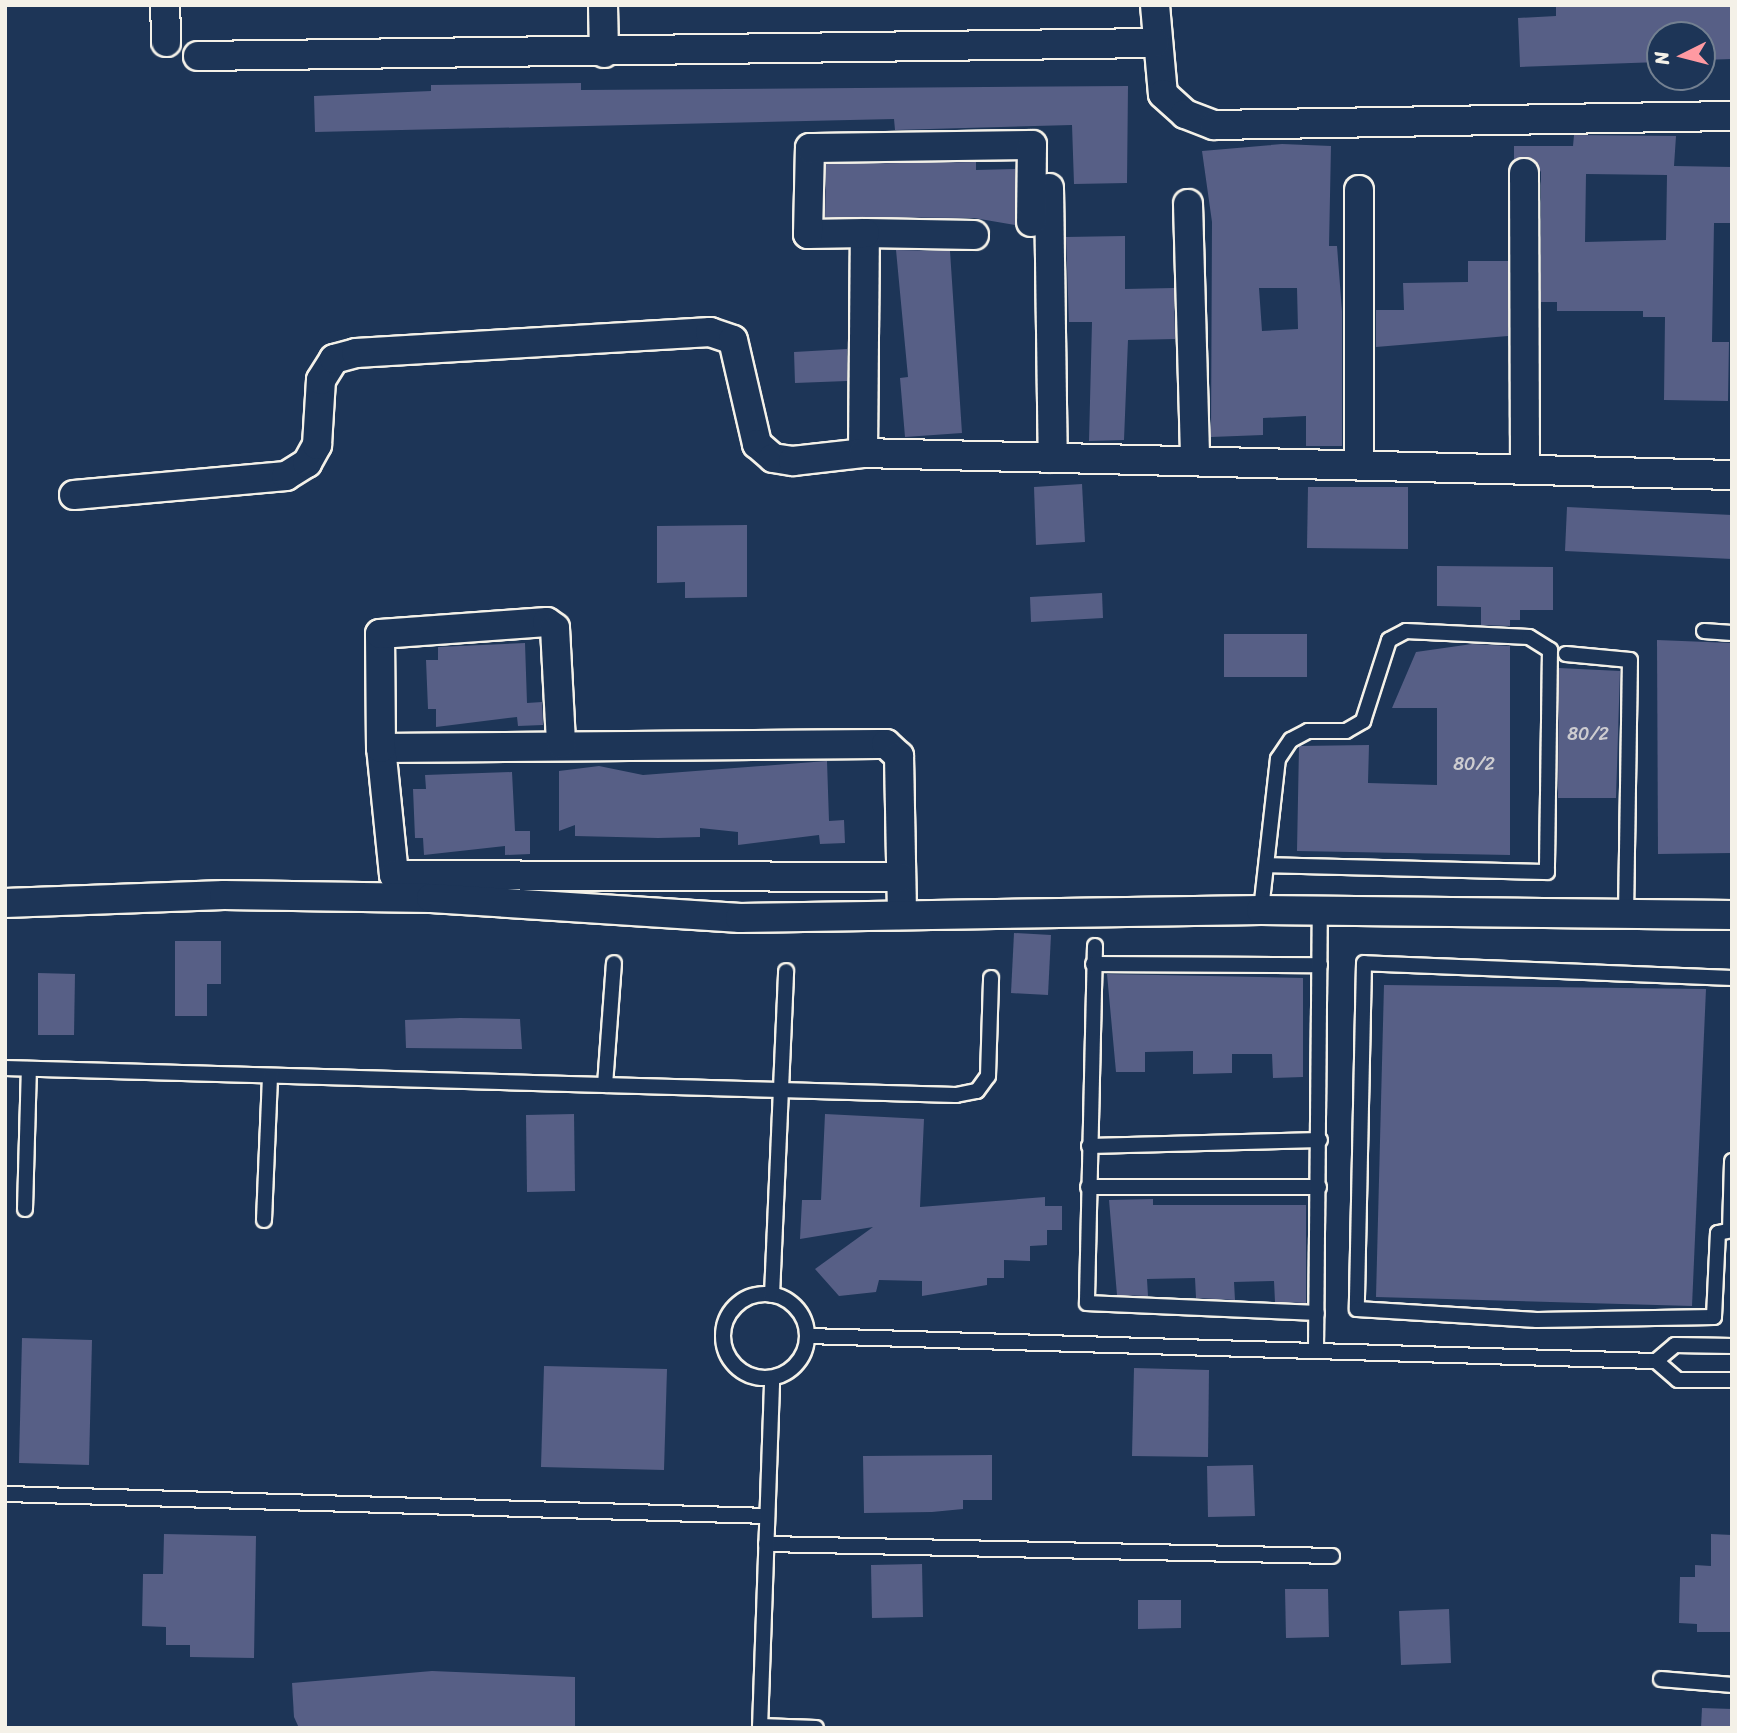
<!DOCTYPE html>
<style>
body{margin:0}
#map{position:relative;width:1737px;height:1733px;overflow:hidden;background:#1d3557;font-family:Sriracha,sans-serif}
div>[style]{position:absolute}
.building>*{inset:0;background:#575f86}
.roads{filter:drop-shadow(2px 0 #f4f1e8) drop-shadow(-2px 0 #f4f1e8) drop-shadow(0 2px #f4f1e8) drop-shadow(0 -2px #f4f1e8)}
.service>*{height:14px;margin:-7px;padding:0 7px;transform-origin:7px;border-radius:7px;background:#1d3557}
.service>.ring{margin:-7px;padding:0;box-sizing:content-box;background:none;border:14px solid #1d3557;border-radius:50%}
.minor>*{height:28px;margin:-14px;padding:0 14px;transform-origin:14px;border-radius:14px;background:#1d3557}
span{translate:-50% -50%;white-space:nowrap;text-align:center;line-height:1.15;-webkit-text-stroke:7px #1d3557;paint-order:stroke}
.number-label{font-size:18px;color:#cdccd0}
.number-label span{-webkit-text-stroke-width:0}
.frame{position:absolute;inset:0;border:7px solid #f4f1e8;pointer-events:none}
.north{position:absolute;left:1646px;top:21px;width:70px;height:70px;box-sizing:border-box;background:#1d3557;border:2px solid #738091;border-radius:50%;rotate:264deg;font-size:19px;font-weight:700;line-height:28px;text-align:center;color:#f4f1e8}
.north::after{content:'';display:block;margin:auto;width:24px;height:32px;background:#ff9aa2;clip-path:polygon(50% 0,100% 100%,50% 72%,0 100%)}
</style>
<div id="map">
<div class="building">
<i style="clip-path:polygon(1556px 5px,1732px 5px,1732px 59px,1702px 60px,1702px 35px,1660px 35px,1660px 62px,1520px 67px,1518px 18px,1556px 16px)"></i>
<i style="clip-path:polygon(581px 83px,581px 90px,1128px 86px,1127px 183px,1074px 184px,1072px 125px,895px 130px,894px 119px,315px 132px,314px 96px,431px 91px,431px 85px)"></i>
<i style="clip-path:polygon(evenodd,1574px 135px,1676px 136px,1674px 166px,1732px 167px,1731px 223px,1714px 223px,1712px 342px,1729px 342px,1728px 401px,1664px 400px,1665px 317px,1643px 317px,1643px 311px,1557px 311px,1557px 302px,1541px 302px,1541px 172px,1532px 158px,1514px 160px,1514px 146px,1573px 146px,1574px 135px,1586px 174px,1667px 175px,1666px 240px,1585px 242px,1586px 174px)"></i>
<i style="clip-path:polygon(evenodd,1282px 144px,1331px 146px,1329px 246px,1337px 246px,1342px 311px,1342px 446px,1306px 446px,1306px 416px,1263px 418px,1263px 435px,1211px 437px,1212px 222px,1202px 151px,1282px 144px,1259px 288px,1297px 288px,1298px 329px,1262px 331px,1259px 288px)"></i>
<i style="clip-path:polygon(976px 162px,976px 170px,1015px 169px,1015px 225px,974px 218px,825px 217px,826px 164px)"></i>
<i style="clip-path:polygon(1125px 236px,1125px 289px,1174px 288px,1175px 339px,1128px 340px,1124px 440px,1089px 441px,1092px 322px,1069px 322px,1066px 237px)"></i>
<i style="clip-path:polygon(896px 250px,950px 251px,962px 433px,905px 437px,900px 378px,908px 377px)"></i>
<i style="clip-path:polygon(1468px 261px,1508px 261px,1508px 336px,1376px 347px,1376px 310px,1404px 310px,1403px 283px,1468px 282px)"></i>
<i style="clip-path:polygon(847px 349px,847px 381px,795px 383px,794px 352px)"></i>
<i style="clip-path:polygon(1082px 484px,1085px 542px,1036px 545px,1034px 487px)"></i>
<i style="clip-path:polygon(1308px 487px,1408px 487px,1408px 549px,1307px 548px)"></i>
<i style="clip-path:polygon(1567px 507px,1732px 515px,1732px 559px,1565px 551px)"></i>
<i style="clip-path:polygon(747px 525px,747px 597px,685px 598px,685px 582px,657px 583px,657px 526px)"></i>
<i style="clip-path:polygon(1437px 566px,1553px 567px,1553px 610px,1520px 610px,1520px 620px,1510px 620px,1510px 626px,1481px 625px,1481px 607px,1437px 606px)"></i>
<i style="clip-path:polygon(1102px 593px,1103px 618px,1031px 622px,1030px 597px)"></i>
<i style="clip-path:polygon(1224px 634px,1307px 634px,1307px 677px,1224px 677px)"></i>
<i style="clip-path:polygon(1657px 640px,1732px 643px,1732px 853px,1658px 854px)"></i>
<i style="clip-path:polygon(525px 643px,527px 703px,542px 702px,543px 725px,518px 726px,517px 717px,436px 727px,436px 709px,428px 709px,426px 660px,438px 660px,438px 647px)"></i>
<i style="clip-path:polygon(1472px 644px,1510px 646px,1510px 855px,1297px 851px,1299px 746px,1369px 745px,1368px 783px,1437px 785px,1437px 708px,1392px 708px,1416px 652px)"></i>
<i style="clip-path:polygon(1559px 668px,1620px 671px,1616px 798px,1558px 798px)"></i>
<i style="clip-path:polygon(827px 761px,829px 821px,844px 820px,845px 843px,820px 844px,819px 835px,738px 845px,738px 832px,700px 828px,700px 837px,658px 838px,575px 836px,575px 825px,559px 831px,559px 771px,599px 766px,643px 775px)"></i>
<i style="clip-path:polygon(512px 772px,515px 831px,530px 831px,530px 854px,505px 855px,505px 846px,424px 855px,423px 838px,415px 838px,413px 789px,426px 789px,425px 775px)"></i>
<i style="clip-path:polygon(1014px 933px,1051px 935px,1048px 995px,1011px 993px)"></i>
<i style="clip-path:polygon(175px 941px,221px 941px,221px 984px,207px 984px,207px 1016px,175px 1016px)"></i>
<i style="clip-path:polygon(38px 973px,75px 974px,74px 1035px,38px 1035px)"></i>
<i style="clip-path:polygon(1107px 974px,1303px 978px,1303px 1077px,1273px 1078px,1272px 1054px,1232px 1054px,1232px 1073px,1193px 1074px,1193px 1051px,1145px 1052px,1145px 1072px,1116px 1072px)"></i>
<i style="clip-path:polygon(1384px 985px,1706px 989px,1692px 1306px,1376px 1297px)"></i>
<i style="clip-path:polygon(460px 1018px,520px 1019px,522px 1049px,406px 1048px,405px 1020px)"></i>
<i style="clip-path:polygon(574px 1114px,575px 1191px,527px 1192px,526px 1115px)"></i>
<i style="clip-path:polygon(825px 1114px,924px 1119px,920px 1207px,1045px 1197px,1045px 1206px,1062px 1206px,1062px 1230px,1047px 1230px,1047px 1245px,1030px 1246px,1030px 1261px,1004px 1260px,1004px 1278px,987px 1278px,987px 1285px,922px 1296px,922px 1281px,879px 1280px,876px 1292px,839px 1296px,815px 1269px,873px 1227px,800px 1239px,802px 1200px,821px 1200px)"></i>
<i style="clip-path:polygon(1153px 1199px,1153px 1205px,1306px 1205px,1306px 1303px,1275px 1302px,1274px 1281px,1234px 1282px,1235px 1300px,1196px 1298px,1195px 1278px,1147px 1279px,1148px 1296px,1117px 1295px,1109px 1200px)"></i>
<i style="clip-path:polygon(22px 1338px,92px 1340px,89px 1465px,19px 1463px)"></i>
<i style="clip-path:polygon(544px 1366px,667px 1369px,664px 1470px,541px 1467px)"></i>
<i style="clip-path:polygon(1134px 1368px,1209px 1370px,1208px 1457px,1132px 1456px)"></i>
<i style="clip-path:polygon(992px 1455px,992px 1500px,963px 1500px,963px 1509px,932px 1512px,864px 1513px,863px 1456px)"></i>
<i style="clip-path:polygon(1253px 1465px,1255px 1516px,1208px 1517px,1207px 1466px)"></i>
<i style="clip-path:polygon(164px 1534px,256px 1536px,254px 1658px,190px 1657px,190px 1645px,166px 1645px,166px 1627px,142px 1626px,143px 1574px,163px 1574px)"></i>
<i style="clip-path:polygon(1711px 1534px,1732px 1535px,1732px 1632px,1697px 1632px,1697px 1624px,1679px 1623px,1680px 1577px,1695px 1577px,1695px 1565px,1711px 1566px)"></i>
<i style="clip-path:polygon(922px 1564px,923px 1617px,872px 1618px,871px 1565px)"></i>
<i style="clip-path:polygon(1285px 1589px,1328px 1589px,1329px 1637px,1286px 1638px)"></i>
<i style="clip-path:polygon(1138px 1600px,1181px 1600px,1181px 1628px,1138px 1629px)"></i>
<i style="clip-path:polygon(1449px 1609px,1451px 1663px,1401px 1665px,1399px 1611px)"></i>
<i style="clip-path:polygon(432px 1671px,575px 1677px,575px 1728px,299px 1728px,294px 1717px,292px 1683px)"></i>
<i style="clip-path:polygon(1702px 1708px,1732px 1709px,1732px 1728px,1701px 1728px)"></i>
</div>
<div class="roads">
<div class="service">
<i style="left:1704px;top:631px;width:28px;rotate:4deg"></i>
<i style="left:1566px;top:654px;width:64px;rotate:5.4deg"></i>
<i style="left:1630px;top:660px;width:254px;rotate:90.9deg"></i>
<i style="left:1261px;top:910px;width:152px;rotate:-83.6deg"></i>
<i style="left:1278px;top:759px;width:23px;rotate:-56deg"></i>
<i style="left:1291px;top:740px;width:19px;rotate:-28deg"></i>
<i style="left:1308px;top:731px;width:38px"></i>
<i style="left:1346px;top:731px;width:20px;rotate:-30deg"></i>
<i style="left:1363px;top:721px;width:85px;rotate:-72.2deg"></i>
<i style="left:1389px;top:640px;width:19px;rotate:-28deg"></i>
<i style="left:1406px;top:631px;width:123px;rotate:2.8deg"></i>
<i style="left:1529px;top:637px;width:25px;rotate:32deg"></i>
<i style="left:1550px;top:650px;width:222px;rotate:90.8deg"></i>
<i style="left:1547px;top:872px;width:279px;rotate:-178.6deg"></i>
<i style="left:1095px;top:946px;width:357px;rotate:91.3deg"></i>
<i style="left:1087px;top:1303px;width:230px;rotate:2.5deg"></i>
<i style="left:1093px;top:964px;width:227px;rotate:0.3deg"></i>
<i style="left:1732px;top:978px;width:368px;rotate:-177.7deg"></i>
<i style="left:1364px;top:963px;width:346px;rotate:91.2deg"></i>
<i style="left:1357px;top:1309px;width:180px;rotate:3.5deg"></i>
<i style="left:1537px;top:1320px;width:177px;rotate:-1deg"></i>
<i style="left:1714px;top:1317px;width:84px;rotate:-87.3deg"></i>
<i style="left:1718px;top:1233px;width:14px;rotate:-12deg"></i>
<i style="left:5px;top:1068px;width:951px;rotate:1.63deg"></i>
<i style="left:956px;top:1095px;width:21px;rotate:-11deg"></i>
<i style="left:977px;top:1091px;width:19px;rotate:-54deg"></i>
<i style="left:988px;top:1076px;width:98px;rotate:-88.2deg"></i>
<i style="left:605px;top:1085px;width:122px;rotate:-85.8deg"></i>
<i style="left:1089px;top:1146px;width:231px;rotate:-1.5deg"></i>
<i style="left:1088px;top:1187px;width:231px"></i>
<i style="left:25px;top:1209px;width:140px;rotate:-88.4deg"></i>
<i style="left:264px;top:1220px;width:144px;rotate:-87.6deg"></i>
<i style="left:1730px;top:1230px;width:69px;rotate:-88.3deg"></i>
<i class="ring" style="left:723px;top:1294px;width:70px;height:70px"></i>
<i style="left:772px;top:1295px;width:324px;rotate:-87.5deg"></i>
<i style="left:807px;top:1336px;width:849px;rotate:1.69deg"></i>
<i style="left:1656px;top:1361px;width:29px;rotate:41deg"></i>
<i style="left:1678px;top:1380px;width:54px"></i>
<i style="left:1316px;top:1349px;width:437px;rotate:-89.5deg"></i>
<i style="left:1656px;top:1361px;width:25px;rotate:-40deg"></i>
<i style="left:1675px;top:1345px;width:57px;rotate:1deg"></i>
<i style="left:5px;top:1494px;width:762px;rotate:1.65deg"></i>
<i style="left:766px;top:1544px;width:566px;rotate:1.21deg"></i>
<i style="left:1661px;top:1679px;width:71px;rotate:4.8deg"></i>
<i style="left:760px;top:1726px;width:56px;rotate:2deg"></i>
<i style="left:760px;top:1728px;width:350px;rotate:-88deg"></i>
</div>
<div class="minor">
<i style="left:165px;top:5px;width:37px;rotate:88deg"></i>
<i style="left:603px;top:5px;width:48px;rotate:88.8deg"></i>
<i style="left:1155px;top:5px;width:89px;rotate:84.9deg"></i>
<i style="left:1163px;top:94px;width:30px;rotate:42deg"></i>
<i style="left:1185px;top:114px;width:31px;rotate:21deg"></i>
<i style="left:1214px;top:125px;width:518px;rotate:-1deg"></i>
<i style="left:198px;top:56px;width:957px;rotate:-0.78deg"></i>
<i style="left:1524px;top:173px;width:296px;rotate:89.8deg"></i>
<i style="left:1049px;top:188px;width:270px;rotate:89.2deg"></i>
<i style="left:1188px;top:204px;width:257px;rotate:88.4deg"></i>
<i style="left:865px;top:233px;width:109px;rotate:1.1deg"></i>
<i style="left:863px;top:453px;width:220px;rotate:-89.5deg"></i>
<i style="left:865px;top:233px;width:57px;rotate:179deg"></i>
<i style="left:808px;top:234px;width:86px;rotate:-88.7deg"></i>
<i style="left:810px;top:148px;width:222px;rotate:-0.8deg"></i>
<i style="left:1032px;top:145px;width:77px;rotate:90.7deg"></i>
<i style="left:1359px;top:465px;width:275px;rotate:-90deg"></i>
<i style="left:74px;top:495px;width:213px;rotate:-5.1deg"></i>
<i style="left:286px;top:476px;width:25px;rotate:-32deg"></i>
<i style="left:307px;top:463px;width:21px;rotate:-61deg"></i>
<i style="left:317px;top:445px;width:65px;rotate:-86.5deg"></i>
<i style="left:321px;top:380px;width:25px;rotate:-58deg"></i>
<i style="left:334px;top:359px;width:23px;rotate:-15deg"></i>
<i style="left:356px;top:353px;width:355px;rotate:-3.4deg"></i>
<i style="left:710px;top:332px;width:24px;rotate:19deg"></i>
<i style="left:733px;top:340px;width:107px;rotate:77deg"></i>
<i style="left:757px;top:444px;width:21px;rotate:41deg"></i>
<i style="left:773px;top:458px;width:20px;rotate:9deg"></i>
<i style="left:793px;top:461px;width:70px;rotate:-6.5deg"></i>
<i style="left:863px;top:453px;width:869px;rotate:1.45deg"></i>
<i style="left:381px;top:748px;width:505px;rotate:-0.45deg"></i>
<i style="left:886px;top:744px;width:18px;rotate:43deg"></i>
<i style="left:899px;top:756px;width:159px;rotate:88.9deg"></i>
<i style="left:394px;top:875px;width:128px;rotate:-95.8deg"></i>
<i style="left:381px;top:748px;width:114px;rotate:-90.5deg"></i>
<i style="left:380px;top:634px;width:167px;rotate:-4.1deg"></i>
<i style="left:547px;top:622px;width:10px;rotate:37deg"></i>
<i style="left:555px;top:628px;width:116px;rotate:87deg"></i>
<i style="left:394px;top:875px;width:507px;rotate:0.23deg"></i>
<i style="left:5px;top:903px;width:219px;rotate:-2.1deg"></i>
<i style="left:224px;top:895px;width:207px;rotate:0.8deg"></i>
<i style="left:431px;top:898px;width:310px;rotate:3.7deg"></i>
<i style="left:740px;top:918px;width:521px;rotate:-0.88deg"></i>
<i style="left:1261px;top:910px;width:471px;rotate:0.6deg"></i>
</div>
</div>
<div class="number-label">
<span style="left:1588px;top:734px">80/2</span>
<span style="left:1474px;top:764px">80/2</span>
</div>
<div class="frame"></div>
<div class="north">N</div>
</div>
